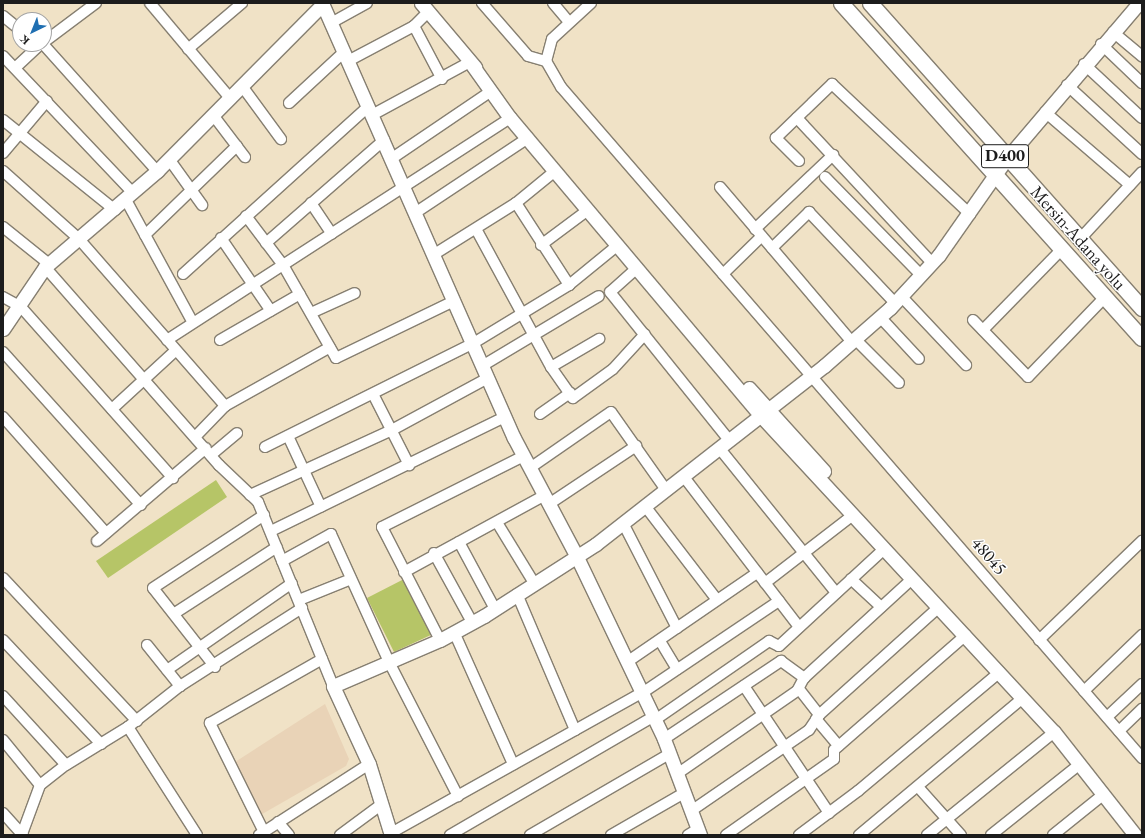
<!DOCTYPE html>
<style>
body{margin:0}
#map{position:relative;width:1145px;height:838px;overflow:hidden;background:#f0e2c6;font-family:"EB Garamond",serif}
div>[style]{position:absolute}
.built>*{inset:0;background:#e9d3b7}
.green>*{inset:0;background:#b6c567}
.roads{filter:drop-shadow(1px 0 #867f71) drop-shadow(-1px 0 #867f71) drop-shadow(0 1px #867f71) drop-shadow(0 -1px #867f71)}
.minor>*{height:10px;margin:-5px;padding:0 5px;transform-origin:5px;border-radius:5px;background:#fff}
.major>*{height:13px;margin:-6.5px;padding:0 6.5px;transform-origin:6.5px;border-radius:6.5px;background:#fff}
.highway>*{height:15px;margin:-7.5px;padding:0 7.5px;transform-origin:7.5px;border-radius:7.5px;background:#fff}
span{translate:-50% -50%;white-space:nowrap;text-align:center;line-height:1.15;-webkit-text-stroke:3px #fff;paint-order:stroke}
.shield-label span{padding:1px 3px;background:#fff;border:1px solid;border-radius:3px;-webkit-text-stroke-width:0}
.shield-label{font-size:17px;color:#1c1c1c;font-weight:700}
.street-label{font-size:18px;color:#1c1c1c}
.frame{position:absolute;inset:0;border:4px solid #1c1c1c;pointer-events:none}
.north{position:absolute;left:12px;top:12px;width:40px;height:40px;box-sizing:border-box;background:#fff;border:1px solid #a4a4a4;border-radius:50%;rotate:223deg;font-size:11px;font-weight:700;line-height:16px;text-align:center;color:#1c1c1c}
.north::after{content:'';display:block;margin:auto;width:14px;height:18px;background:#1f6fb2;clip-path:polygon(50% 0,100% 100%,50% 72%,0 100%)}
</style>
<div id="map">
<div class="built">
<i style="clip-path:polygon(325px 704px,349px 759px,346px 766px,257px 817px,232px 764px)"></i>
</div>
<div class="green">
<i style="clip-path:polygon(216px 480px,227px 497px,108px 578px,96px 561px)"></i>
<i style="clip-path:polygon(406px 578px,433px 634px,394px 652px,367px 598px)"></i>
</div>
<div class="roads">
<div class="minor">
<i style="left:150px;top:3px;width:124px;rotate:49.9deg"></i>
<i style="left:482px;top:3px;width:70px;rotate:49deg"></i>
<i style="left:528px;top:56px;width:19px;rotate:16deg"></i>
<i style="left:553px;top:3px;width:25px;rotate:50deg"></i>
<i style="left:591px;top:3px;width:53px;rotate:137.3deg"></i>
<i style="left:552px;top:39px;width:23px;rotate:105deg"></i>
<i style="left:546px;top:61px;width:30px;rotate:60deg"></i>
<i style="left:561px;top:87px;width:888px;rotate:49.11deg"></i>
<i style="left:3px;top:16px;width:22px;rotate:39deg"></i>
<i style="left:331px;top:23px;width:41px;rotate:-29.1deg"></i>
<i style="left:414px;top:26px;width:60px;rotate:62.2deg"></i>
<i style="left:1113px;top:32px;width:38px;rotate:40deg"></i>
<i style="left:44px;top:42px;width:65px;rotate:-36.9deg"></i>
<i style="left:43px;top:44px;width:171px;rotate:48.1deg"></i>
<i style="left:1101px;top:44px;width:57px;rotate:43.6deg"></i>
<i style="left:188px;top:49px;width:71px;rotate:-40.4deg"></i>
<i style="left:3px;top:56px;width:189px;rotate:46.5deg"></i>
<i style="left:348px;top:61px;width:75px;rotate:-27.9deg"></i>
<i style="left:414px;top:26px;width:20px;rotate:-45deg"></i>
<i style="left:1084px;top:64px;width:79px;rotate:43deg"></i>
<i style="left:15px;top:68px;width:35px;rotate:-43deg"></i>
<i style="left:1067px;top:85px;width:102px;rotate:42.6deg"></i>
<i style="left:242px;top:86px;width:66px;rotate:53.7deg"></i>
<i style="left:289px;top:103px;width:75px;rotate:-42.8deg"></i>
<i style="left:1045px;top:112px;width:112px;rotate:40.7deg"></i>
<i style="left:213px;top:115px;width:53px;rotate:52.7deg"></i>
<i style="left:372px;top:115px;width:111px;rotate:-28.4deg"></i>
<i style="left:797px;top:118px;width:198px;rotate:47deg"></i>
<i style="left:3px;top:120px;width:144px;rotate:38.8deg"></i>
<i style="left:3px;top:153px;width:68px;rotate:-49.8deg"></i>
<i style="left:169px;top:159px;width:57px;rotate:54.3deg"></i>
<i style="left:391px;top:159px;width:120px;rotate:-34.1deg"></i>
<i style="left:799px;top:161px;width:33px;rotate:-135deg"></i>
<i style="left:776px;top:138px;width:78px;rotate:-44deg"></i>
<i style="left:832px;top:84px;width:190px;rotate:43.3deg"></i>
<i style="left:3px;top:171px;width:102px;rotate:41.8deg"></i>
<i style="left:79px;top:239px;width:222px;rotate:48.8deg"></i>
<i style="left:825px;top:177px;width:137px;rotate:45.6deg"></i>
<i style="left:720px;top:187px;width:204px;rotate:49.6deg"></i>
<i style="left:126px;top:200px;width:138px;rotate:61.4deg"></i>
<i style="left:311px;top:203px;width:37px;rotate:56deg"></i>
<i style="left:516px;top:203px;width:98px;rotate:57.1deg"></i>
<i style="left:415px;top:213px;width:136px;rotate:-33.6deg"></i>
<i style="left:246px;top:216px;width:61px;rotate:52.9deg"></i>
<i style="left:283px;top:265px;width:107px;rotate:60.3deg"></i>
<i style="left:336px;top:358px;width:131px;rotate:-25.8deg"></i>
<i style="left:3px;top:227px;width:59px;rotate:38.8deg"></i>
<i style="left:476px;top:229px;width:157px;rotate:61.5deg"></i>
<i style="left:551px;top:367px;width:38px;rotate:55deg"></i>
<i style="left:573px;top:398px;width:49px;rotate:-35.9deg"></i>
<i style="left:613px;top:369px;width:47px;rotate:-47.6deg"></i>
<i style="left:755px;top:229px;width:108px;rotate:-43.5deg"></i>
<i style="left:145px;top:235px;width:128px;rotate:-44.1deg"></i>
<i style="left:221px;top:238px;width:88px;rotate:55.6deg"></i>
<i style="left:1080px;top:239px;width:91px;rotate:-47.2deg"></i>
<i style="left:266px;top:243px;width:157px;rotate:-41.1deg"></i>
<i style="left:541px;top:245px;width:59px;rotate:-36.7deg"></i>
<i style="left:772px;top:248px;width:52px;rotate:-44.2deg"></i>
<i style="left:809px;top:212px;width:125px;rotate:46.6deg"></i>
<i style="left:433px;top:255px;width:98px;rotate:-32.1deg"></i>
<i style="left:516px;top:203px;width:50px;rotate:-39.4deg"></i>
<i style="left:45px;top:267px;width:264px;rotate:48.7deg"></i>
<i style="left:219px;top:465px;width:54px;rotate:43.5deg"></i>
<i style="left:258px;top:502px;width:199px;rotate:67.8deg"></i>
<i style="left:637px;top:268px;width:36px;rotate:138deg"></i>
<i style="left:610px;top:292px;width:191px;rotate:51.2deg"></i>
<i style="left:183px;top:274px;width:249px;rotate:-42.1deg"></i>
<i style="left:723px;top:274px;width:54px;rotate:-44.3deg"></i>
<i style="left:901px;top:296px;width:95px;rotate:46.7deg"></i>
<i style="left:3px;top:297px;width:21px;rotate:29deg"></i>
<i style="left:21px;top:307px;width:229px;rotate:48.4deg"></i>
<i style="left:311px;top:313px;width:48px;rotate:-24.4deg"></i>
<i style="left:880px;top:317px;width:57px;rotate:47.1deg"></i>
<i style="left:973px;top:320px;width:79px;rotate:46deg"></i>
<i style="left:1028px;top:377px;width:111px;rotate:-46.1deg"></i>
<i style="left:983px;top:330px;width:113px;rotate:-45.7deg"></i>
<i style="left:855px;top:339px;width:62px;rotate:45deg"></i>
<i style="left:167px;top:340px;width:409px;rotate:-32.9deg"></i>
<i style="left:220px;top:340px;width:92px;rotate:-29.9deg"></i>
<i style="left:3px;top:352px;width:206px;rotate:48deg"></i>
<i style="left:482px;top:366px;width:136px;rotate:-30.9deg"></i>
<i style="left:551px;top:367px;width:56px;rotate:-30.3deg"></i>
<i style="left:373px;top:394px;width:80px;rotate:63.1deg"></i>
<i style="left:112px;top:409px;width:86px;rotate:-42.6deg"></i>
<i style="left:540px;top:414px;width:37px;rotate:-35deg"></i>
<i style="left:3px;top:417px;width:155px;rotate:48.4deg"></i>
<i style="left:196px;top:436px;width:42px;rotate:-46deg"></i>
<i style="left:225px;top:406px;width:120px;rotate:-29.3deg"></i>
<i style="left:288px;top:436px;width:78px;rotate:65.1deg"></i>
<i style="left:265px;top:447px;width:231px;rotate:-26.5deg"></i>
<i style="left:472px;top:344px;width:114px;rotate:-31.3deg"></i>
<i style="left:569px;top:285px;width:63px;rotate:-39.2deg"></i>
<i style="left:720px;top:449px;width:185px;rotate:51.1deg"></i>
<i style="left:211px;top:455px;width:34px;rotate:-40deg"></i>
<i style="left:530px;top:468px;width:98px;rotate:-34.7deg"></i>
<i style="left:611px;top:412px;width:95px;rotate:54.8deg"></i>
<i style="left:684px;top:477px;width:189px;rotate:52.5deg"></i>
<i style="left:250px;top:495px;width:154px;rotate:-24.6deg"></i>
<i style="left:390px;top:431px;width:111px;rotate:-28.4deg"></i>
<i style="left:549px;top:504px;width:105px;rotate:-33.7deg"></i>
<i style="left:645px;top:506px;width:118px;rotate:52.5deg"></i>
<i style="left:623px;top:523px;width:118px;rotate:62.8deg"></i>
<i style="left:498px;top:524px;width:69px;rotate:58.6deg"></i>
<i style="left:271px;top:531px;width:260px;rotate:-26deg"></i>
<i style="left:97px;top:541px;width:143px;rotate:-40.5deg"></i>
<i style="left:459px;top:542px;width:76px;rotate:61.8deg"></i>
<i style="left:434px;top:553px;width:79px;rotate:61.2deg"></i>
<i style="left:282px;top:561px;width:56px;rotate:-28.9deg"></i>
<i style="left:331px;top:534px;width:141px;rotate:65.6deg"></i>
<i style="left:389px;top:662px;width:151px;rotate:62.8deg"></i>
<i style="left:404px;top:572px;width:161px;rotate:-28.6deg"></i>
<i style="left:3px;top:578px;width:196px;rotate:46.9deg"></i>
<i style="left:851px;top:579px;width:41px;rotate:43deg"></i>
<i style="left:765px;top:583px;width:111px;rotate:-37.7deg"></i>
<i style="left:517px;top:594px;width:148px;rotate:66.9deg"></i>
<i style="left:299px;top:600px;width:56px;rotate:-22deg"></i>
<i style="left:175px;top:613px;width:121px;rotate:-32.9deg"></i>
<i style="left:454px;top:632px;width:145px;rotate:65.9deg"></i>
<i style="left:3px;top:640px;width:143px;rotate:46.7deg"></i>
<i style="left:440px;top:640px;width:127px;rotate:-117.2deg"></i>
<i style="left:382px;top:527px;width:159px;rotate:-26.6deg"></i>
<i style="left:1039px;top:640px;width:143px;rotate:-43.9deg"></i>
<i style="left:660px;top:641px;width:33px;rotate:59deg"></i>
<i style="left:147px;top:645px;width:53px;rotate:51.2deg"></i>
<i style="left:627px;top:662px;width:158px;rotate:-34.4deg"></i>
<i style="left:215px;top:667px;width:100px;rotate:-128.1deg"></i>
<i style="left:153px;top:588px;width:133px;rotate:-33.3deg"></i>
<i style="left:167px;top:670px;width:152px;rotate:-34.8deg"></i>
<i style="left:744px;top:686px;width:153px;rotate:56.2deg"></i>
<i style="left:799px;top:689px;width:33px;rotate:52deg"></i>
<i style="left:1084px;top:691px;width:81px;rotate:-44deg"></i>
<i style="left:3px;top:696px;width:93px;rotate:47.6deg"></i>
<i style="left:1107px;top:717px;width:48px;rotate:-43.3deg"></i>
<i style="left:816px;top:719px;width:35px;rotate:50deg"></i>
<i style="left:655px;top:720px;width:139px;rotate:-34.7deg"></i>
<i style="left:769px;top:641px;width:11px;rotate:27deg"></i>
<i style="left:779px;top:646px;width:143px;rotate:-42.7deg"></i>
<i style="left:128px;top:727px;width:128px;rotate:57.4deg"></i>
<i style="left:1119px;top:731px;width:32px;rotate:-44deg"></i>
<i style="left:664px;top:739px;width:141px;rotate:-33.7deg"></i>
<i style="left:781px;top:661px;width:29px;rotate:36deg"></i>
<i style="left:3px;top:740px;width:58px;rotate:50.6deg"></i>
<i style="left:677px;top:774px;width:146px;rotate:-34.7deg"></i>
<i style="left:797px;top:691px;width:15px;rotate:-62deg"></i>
<i style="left:804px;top:678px;width:147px;rotate:-42.5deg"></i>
<i style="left:919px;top:788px;width:63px;rotate:48.2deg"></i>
<i style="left:691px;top:811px;width:143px;rotate:-34.5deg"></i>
<i style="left:809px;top:730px;width:18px;rotate:-56deg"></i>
<i style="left:819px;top:715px;width:160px;rotate:-42deg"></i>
<i style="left:3px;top:813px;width:30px;rotate:48deg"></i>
<i style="left:278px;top:822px;width:17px;rotate:50deg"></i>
<i style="left:264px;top:832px;width:122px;rotate:-116.4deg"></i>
<i style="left:210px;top:723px;width:129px;rotate:-29.7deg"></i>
<i style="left:391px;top:833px;width:287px;rotate:-29.2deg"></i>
<i style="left:642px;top:693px;width:165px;rotate:-33.9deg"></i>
<i style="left:22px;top:834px;width:52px;rotate:-69.8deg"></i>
<i style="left:40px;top:785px;width:33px;rotate:-38deg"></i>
<i style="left:66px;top:765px;width:73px;rotate:-31.5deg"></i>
<i style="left:128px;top:727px;width:66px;rotate:-38.3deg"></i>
<i style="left:180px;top:686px;width:145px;rotate:-32.6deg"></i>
<i style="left:259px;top:835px;width:131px;rotate:-32.8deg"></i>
<i style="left:340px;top:835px;width:52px;rotate:-36.4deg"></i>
<i style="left:450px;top:835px;width:235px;rotate:-30.2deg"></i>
<i style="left:530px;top:835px;width:161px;rotate:-30.2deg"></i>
<i style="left:611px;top:835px;width:84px;rotate:-29.9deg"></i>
<i style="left:688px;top:835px;width:12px;rotate:-31deg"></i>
<i style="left:726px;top:835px;width:132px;rotate:-35.1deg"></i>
<i style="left:834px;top:759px;width:9px;rotate:-90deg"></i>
<i style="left:834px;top:750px;width:175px;rotate:-41.1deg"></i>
<i style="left:799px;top:835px;width:74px;rotate:-36.7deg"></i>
<i style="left:858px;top:791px;width:185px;rotate:-40deg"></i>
<i style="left:859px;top:835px;width:214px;rotate:-39.9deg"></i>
<i style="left:927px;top:835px;width:164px;rotate:-39deg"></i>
<i style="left:991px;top:835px;width:114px;rotate:-38.6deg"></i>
<i style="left:1053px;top:835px;width:65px;rotate:-38.8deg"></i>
</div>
<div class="major">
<i style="left:322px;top:3px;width:475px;rotate:66.2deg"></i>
<i style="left:514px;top:438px;width:132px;rotate:62.1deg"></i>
<i style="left:576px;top:555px;width:204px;rotate:64.4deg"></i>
<i style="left:664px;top:739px;width:103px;rotate:69.4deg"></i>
<i style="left:421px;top:3px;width:84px;rotate:49.8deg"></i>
<i style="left:470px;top:62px;width:69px;rotate:54.5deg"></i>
<i style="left:510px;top:118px;width:391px;rotate:49.9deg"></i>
<i style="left:762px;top:417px;width:430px;rotate:47.2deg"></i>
<i style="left:1054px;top:732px;width:131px;rotate:51.8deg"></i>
<i style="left:3px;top:329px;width:75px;rotate:-55.9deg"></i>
<i style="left:45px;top:267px;width:148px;rotate:-40.6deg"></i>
<i style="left:157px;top:171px;width:235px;rotate:-45.2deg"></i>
<i style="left:749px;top:388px;width:112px;rotate:47.9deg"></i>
<i style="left:391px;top:835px;width:74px;rotate:-107.2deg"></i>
<i style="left:369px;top:764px;width:86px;rotate:-114.8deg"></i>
<i style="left:333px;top:686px;width:116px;rotate:-23.3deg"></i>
<i style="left:440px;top:640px;width:50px;rotate:-28.6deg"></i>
<i style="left:484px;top:616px;width:133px;rotate:-32.7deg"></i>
<i style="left:596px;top:544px;width:289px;rotate:-38deg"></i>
<i style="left:824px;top:366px;width:88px;rotate:-41.3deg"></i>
<i style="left:890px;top:308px;width:72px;rotate:-47.2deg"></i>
<i style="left:939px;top:255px;width:118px;rotate:-55deg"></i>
<i style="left:1007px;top:158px;width:204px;rotate:-49.6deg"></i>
</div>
<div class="highway">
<i style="left:841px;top:3px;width:450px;rotate:48.1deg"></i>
<i style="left:870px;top:3px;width:409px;rotate:48.3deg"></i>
</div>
</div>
<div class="shield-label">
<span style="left:1005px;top:156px">D400</span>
</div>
<div class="street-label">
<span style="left:1078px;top:238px;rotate:48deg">Mersin-Adana yolu</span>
<span style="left:989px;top:556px;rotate:49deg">48045</span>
</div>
<div class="frame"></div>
<div class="north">K</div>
</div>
